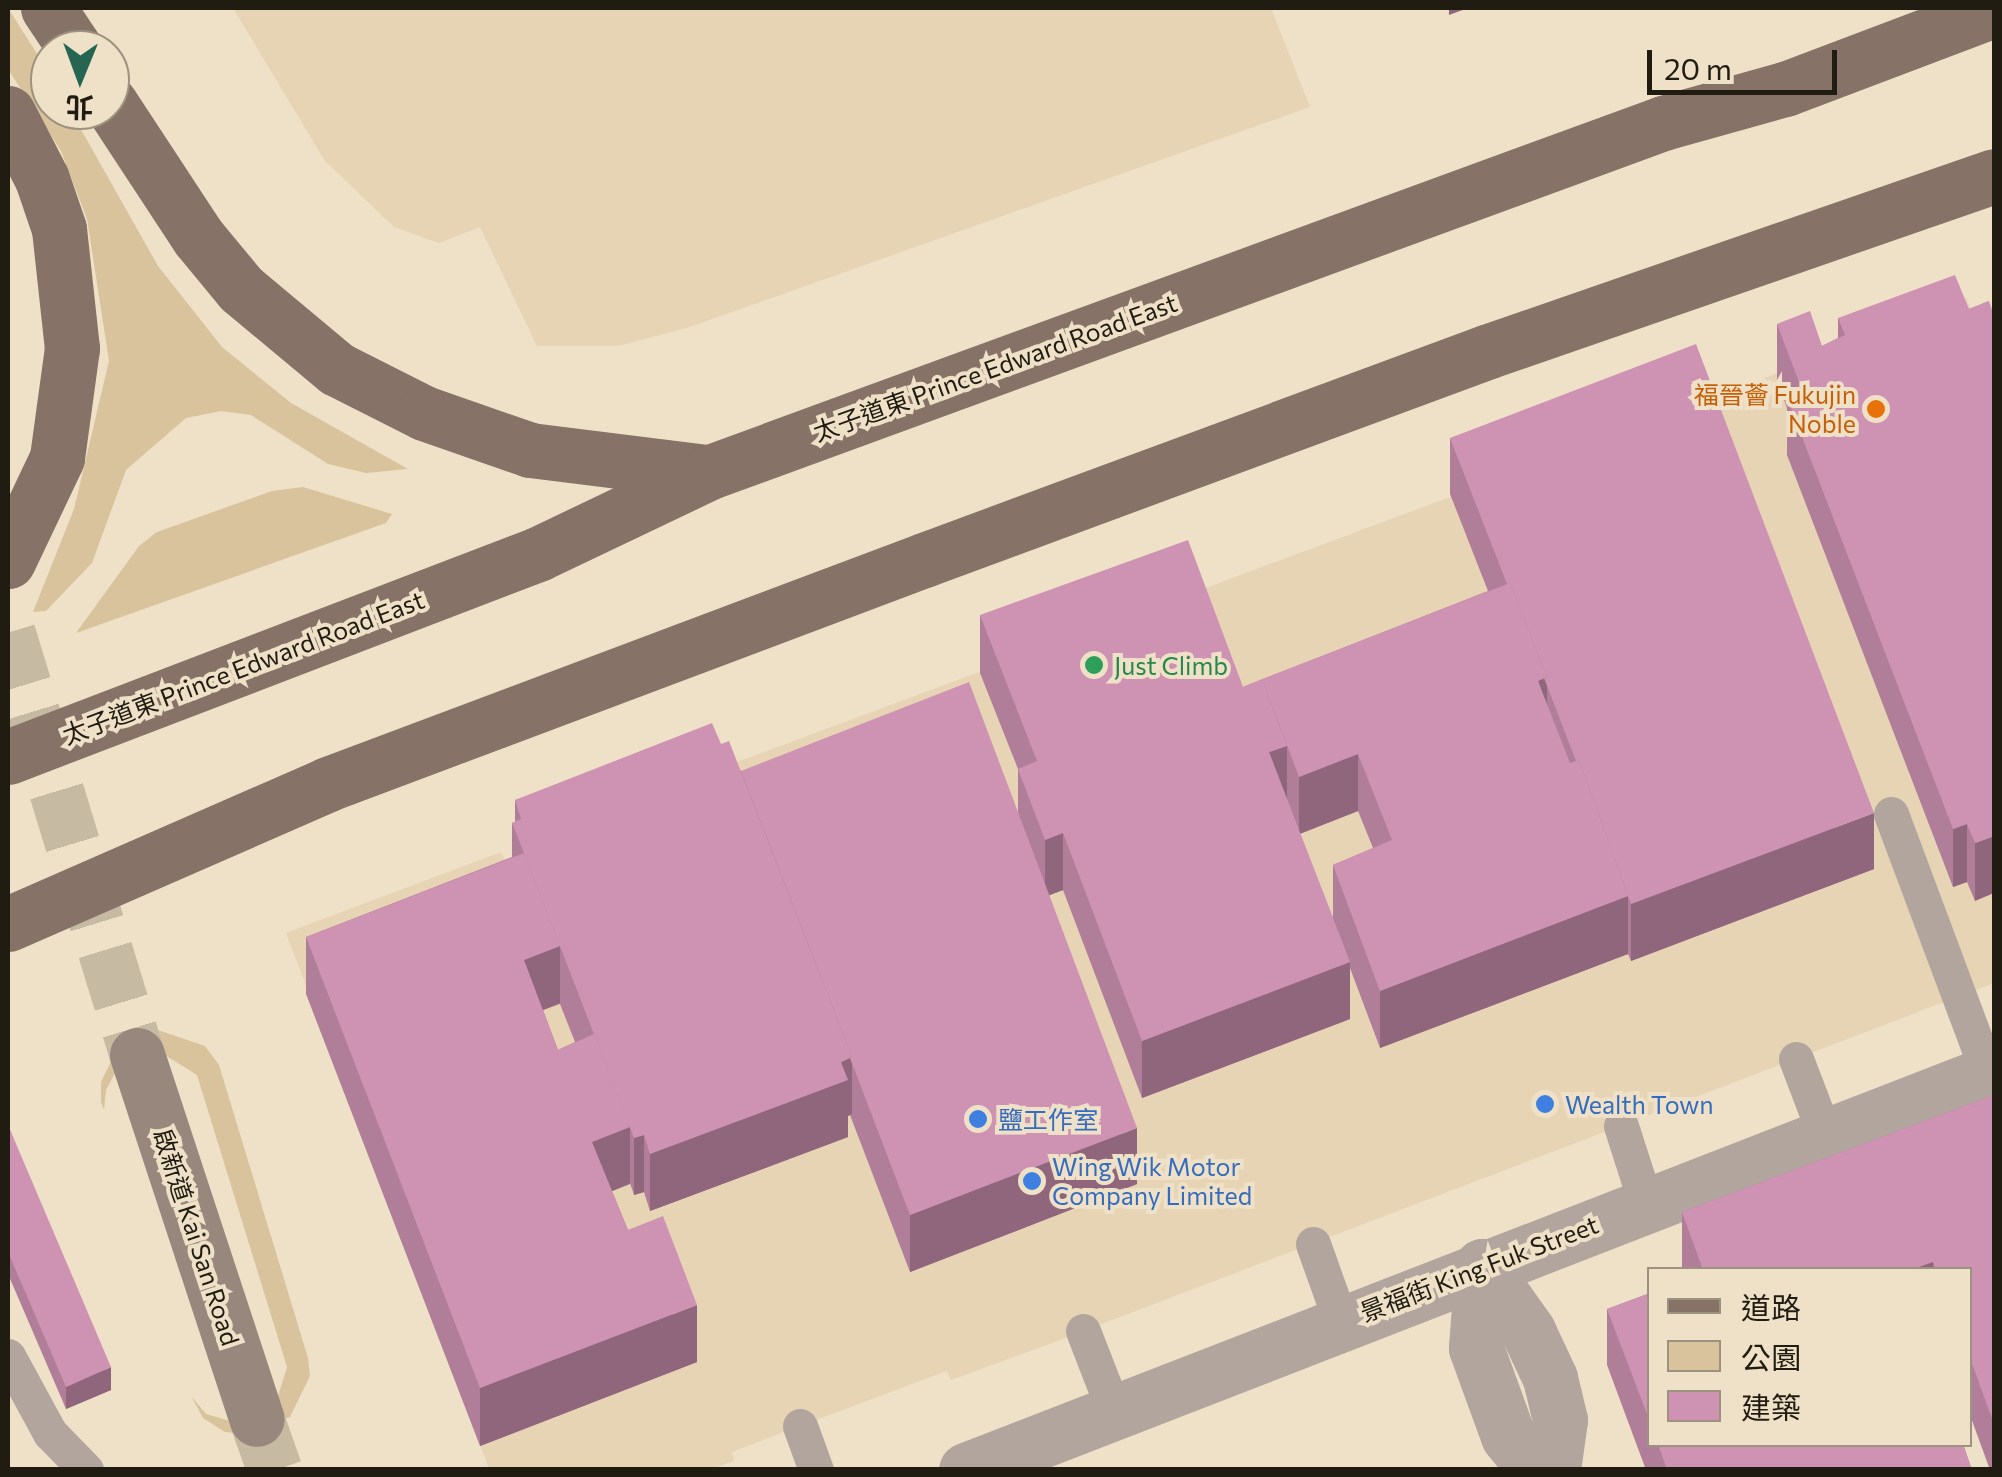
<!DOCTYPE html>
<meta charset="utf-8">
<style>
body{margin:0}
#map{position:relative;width:2002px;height:1477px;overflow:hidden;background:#efe1c7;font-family:Commissioner,"Noto Sans TC",sans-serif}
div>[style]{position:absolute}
.built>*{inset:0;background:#e6d4b4}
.green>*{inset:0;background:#d9c39c}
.secondary-tunnel>*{height:55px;margin-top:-27.5px;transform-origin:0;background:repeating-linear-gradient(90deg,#c6baa3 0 55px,transparent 0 83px)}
.lane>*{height:35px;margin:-17.5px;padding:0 17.5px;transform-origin:17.5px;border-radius:17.5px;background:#b1a59e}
.street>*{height:55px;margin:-27.5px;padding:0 27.5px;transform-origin:27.5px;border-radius:27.5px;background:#b1a59e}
.secondary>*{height:55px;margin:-27.5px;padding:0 27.5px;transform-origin:27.5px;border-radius:27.5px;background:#98877d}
.primary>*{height:55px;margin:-27.5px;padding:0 27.5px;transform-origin:27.5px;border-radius:27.5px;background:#867266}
.wall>*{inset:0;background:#b17e9a}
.shaded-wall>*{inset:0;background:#90667d}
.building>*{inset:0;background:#ce92b3}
.dots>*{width:28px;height:28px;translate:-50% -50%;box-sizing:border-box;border:5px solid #efe1c7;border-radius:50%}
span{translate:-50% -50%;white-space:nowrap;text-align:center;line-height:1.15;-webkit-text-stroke:8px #efe1c7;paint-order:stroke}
.street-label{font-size:25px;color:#211c12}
.food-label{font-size:25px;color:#c56008}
.right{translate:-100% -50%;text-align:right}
.leisure-label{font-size:25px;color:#27864d}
.left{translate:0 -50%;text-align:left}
.shop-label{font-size:25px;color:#366cbe}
.frame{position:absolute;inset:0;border:10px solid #211c12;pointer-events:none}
.legend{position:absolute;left:1647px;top:1267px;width:325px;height:180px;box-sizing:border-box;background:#efe1c7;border:2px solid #9d927f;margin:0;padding:12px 18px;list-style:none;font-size:30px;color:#211c12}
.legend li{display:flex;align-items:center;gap:20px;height:50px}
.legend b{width:50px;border:2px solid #9d927f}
.north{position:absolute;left:30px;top:30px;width:100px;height:100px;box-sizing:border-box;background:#efe1c7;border:2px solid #9d927f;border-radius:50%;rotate:181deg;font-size:28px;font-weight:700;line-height:40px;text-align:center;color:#211c12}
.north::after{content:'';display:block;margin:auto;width:35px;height:45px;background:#256552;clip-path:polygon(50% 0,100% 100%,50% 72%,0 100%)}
.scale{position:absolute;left:1647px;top:50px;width:190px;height:45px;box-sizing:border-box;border:5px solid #211c12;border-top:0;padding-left:12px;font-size:30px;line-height:35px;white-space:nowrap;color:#211c12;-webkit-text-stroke:8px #efe1c7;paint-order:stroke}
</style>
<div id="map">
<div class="built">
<i style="clip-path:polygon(233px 8px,1271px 8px,1310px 107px,690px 327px,618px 346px,537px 346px,480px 227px,439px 243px,394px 227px,325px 161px)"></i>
<i style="clip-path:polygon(1966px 297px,1994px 372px,1994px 983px,1047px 1345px,951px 1380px,947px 1371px,800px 1426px,732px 1452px,734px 1461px,712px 1469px,489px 1469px,286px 933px,501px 852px,505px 860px,515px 857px,718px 769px,1706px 402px)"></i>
</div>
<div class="green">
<i style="clip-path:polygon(8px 8px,50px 74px,50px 110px,70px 110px,158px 266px,222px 347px,291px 403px,408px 469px,366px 473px,328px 464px,251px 415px,221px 411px,186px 418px,126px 470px,92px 563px,46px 611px,33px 612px,74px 509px,109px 361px,87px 219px,61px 151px,8px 69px)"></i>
<i style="clip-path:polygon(303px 487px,392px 514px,386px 523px,76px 633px,139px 546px,157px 532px,272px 491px)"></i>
<i style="clip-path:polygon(158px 1030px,205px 1046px,219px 1065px,308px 1358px,310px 1376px,290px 1417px,247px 1434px,225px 1432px,203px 1418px,191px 1396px,206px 1414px,237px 1423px,274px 1409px,287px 1367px,197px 1075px,160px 1052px,120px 1064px,106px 1090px,104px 1110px,101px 1102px,101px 1082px,114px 1055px)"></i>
</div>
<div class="secondary-tunnel">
<i style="left:8px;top:632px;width:442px;rotate:73deg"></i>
<i style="left:257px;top:1419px;width:54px;rotate:70.6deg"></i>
</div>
<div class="lane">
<i style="left:1891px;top:814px;width:278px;rotate:69.5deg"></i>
<i style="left:1796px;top:1059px;width:81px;rotate:69.1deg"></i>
<i style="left:1621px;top:1126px;width:82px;rotate:72.2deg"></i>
<i style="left:1313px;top:1244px;width:83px;rotate:70.3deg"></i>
<i style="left:1083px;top:1331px;width:86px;rotate:68.8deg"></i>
<i style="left:8px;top:1356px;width:88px;rotate:61.4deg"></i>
<i style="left:50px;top:1433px;width:52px;rotate:45.8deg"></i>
<i style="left:800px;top:1426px;width:47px;rotate:70deg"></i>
</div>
<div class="street">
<i style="left:1482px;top:1266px;width:80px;rotate:54.7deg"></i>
<i style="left:1528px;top:1331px;width:52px;rotate:64.9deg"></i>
<i style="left:1550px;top:1378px;width:43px;rotate:76.6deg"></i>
<i style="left:1560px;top:1420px;width:50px;rotate:98deg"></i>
<i style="left:1482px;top:1266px;width:82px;rotate:94.2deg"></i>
<i style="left:1476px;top:1348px;width:94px;rotate:70deg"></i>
<i style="left:1508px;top:1436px;width:43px;rotate:51.5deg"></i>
<i style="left:966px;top:1470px;width:1103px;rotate:-21.21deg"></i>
</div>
<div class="secondary">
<i style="left:137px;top:1055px;width:383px;rotate:71.8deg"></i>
</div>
<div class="primary">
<i style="left:48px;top:8px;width:50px;rotate:56.3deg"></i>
<i style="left:110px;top:103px;width:160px;rotate:56.7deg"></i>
<i style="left:198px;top:237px;width:67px;rotate:50.4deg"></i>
<i style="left:241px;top:289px;width:125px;rotate:39.8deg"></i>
<i style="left:337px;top:369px;width:97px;rotate:26.8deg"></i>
<i style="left:424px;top:413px;width:112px;rotate:19.2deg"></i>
<i style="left:530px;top:450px;width:178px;rotate:7.1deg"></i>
<i style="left:8px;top:113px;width:74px;rotate:62.7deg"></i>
<i style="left:42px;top:179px;width:53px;rotate:71.2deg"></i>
<i style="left:59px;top:229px;width:120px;rotate:83.8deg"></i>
<i style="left:72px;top:348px;width:111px;rotate:97.8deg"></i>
<i style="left:57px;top:458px;width:114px;rotate:115.4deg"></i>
<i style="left:8px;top:757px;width:568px;rotate:-20.96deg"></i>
<i style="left:538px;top:554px;width:191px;rotate:-25.5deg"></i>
<i style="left:710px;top:472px;width:1015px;rotate:-20.11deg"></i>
<i style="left:1663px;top:123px;width:127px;rotate:-15.6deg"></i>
<i style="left:1785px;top:89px;width:223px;rotate:-20.7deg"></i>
<i style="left:8px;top:924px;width:349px;rotate:-23.6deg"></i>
<i style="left:328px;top:784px;width:637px;rotate:-20.6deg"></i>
<i style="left:924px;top:560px;width:602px;rotate:-20.3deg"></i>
<i style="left:1489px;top:351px;width:534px;rotate:-19.11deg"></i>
</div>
<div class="wall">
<i style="clip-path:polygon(1989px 301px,1975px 901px,1967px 882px,1953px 887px,1787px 455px,1787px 408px,1777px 381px,1777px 324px,1822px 346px,1838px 338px,1838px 318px,1969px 309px)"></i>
<i style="clip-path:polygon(evenodd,1450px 438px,1874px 869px,1631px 961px,1628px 954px,1380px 1048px,1350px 968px,1350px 1019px,1142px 1098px,1063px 890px,1049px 895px,1137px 1184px,910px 1272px,850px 1115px,848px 1116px,848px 1137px,650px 1211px,644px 1192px,634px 1195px,630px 1183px,612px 1191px,628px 1230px,697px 1362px,480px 1446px,306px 994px,306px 937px,512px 857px,512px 823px,515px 822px,515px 800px,721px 744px,741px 771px,1018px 813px,1018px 769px,980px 673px,980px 615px,1243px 687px,1488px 591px,1450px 494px,1450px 438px,1358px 811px,1373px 848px,1333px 865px,1333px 918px,1300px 834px,1358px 811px,1450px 438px,560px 1004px,575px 1042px,558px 1050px,543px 1010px,560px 1004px)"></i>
<i style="clip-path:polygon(1994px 1095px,1994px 1470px,1990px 1470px,1970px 1415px,1970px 1270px,1682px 1270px,1682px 1212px)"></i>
<i style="clip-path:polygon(8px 1125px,111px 1390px,66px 1409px,8px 1274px)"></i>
<i style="clip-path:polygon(1650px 1293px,1650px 1444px,1963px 1444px,1972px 1470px,1646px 1470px,1607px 1365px,1607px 1309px)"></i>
</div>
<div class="shaded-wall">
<i style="clip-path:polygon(1449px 8px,1468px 8px,1449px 15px)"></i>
<i style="clip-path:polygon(1547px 677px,1547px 734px,1538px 681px)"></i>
<i style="clip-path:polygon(1287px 746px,1287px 803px,1269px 752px)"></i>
<i style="clip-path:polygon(1358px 754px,1358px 811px,1299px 834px,1299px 777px)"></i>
<i style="clip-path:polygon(1874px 813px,1874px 869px,1631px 961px,1631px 904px)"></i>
<i style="clip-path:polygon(1967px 824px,1967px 882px,1953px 887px,1953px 829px)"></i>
<i style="clip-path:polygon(1063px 833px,1063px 890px,1045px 897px,1045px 840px)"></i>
<i style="clip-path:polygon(1994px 836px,1994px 893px,1975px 901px,1975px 843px)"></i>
<i style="clip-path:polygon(1628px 896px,1628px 954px,1380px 1048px,1380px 991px)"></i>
<i style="clip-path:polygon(560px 946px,560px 1003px,524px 1018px,524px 960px)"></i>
<i style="clip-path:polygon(1350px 962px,1350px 1019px,1142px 1098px,1142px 1041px)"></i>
<i style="clip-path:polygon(852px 1057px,852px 1114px,848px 1116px,848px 1137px,650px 1211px,650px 1154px)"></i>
<i style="clip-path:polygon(630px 1127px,630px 1184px,592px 1199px,592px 1142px)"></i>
<i style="clip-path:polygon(1137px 1128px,1137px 1184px,910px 1272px,910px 1215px)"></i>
<i style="clip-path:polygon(644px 1135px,644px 1192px,634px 1195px,634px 1138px)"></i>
<i style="clip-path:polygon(1933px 1262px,1933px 1270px,1910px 1270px)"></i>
<i style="clip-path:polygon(697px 1305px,697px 1362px,480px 1446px,480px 1388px)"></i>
<i style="clip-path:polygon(111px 1367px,111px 1390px,66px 1409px,66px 1387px)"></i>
</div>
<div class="building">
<i style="clip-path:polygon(1955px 275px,1969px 309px,1989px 301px,1994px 316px,1994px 836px,1975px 843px,1967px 824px,1953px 829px,1787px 398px,1802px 390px,1777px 324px,1810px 311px,1822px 346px,1845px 335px,1838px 318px)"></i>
<i style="clip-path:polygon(1696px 344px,1874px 813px,1631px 904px,1579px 760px,1576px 761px,1544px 678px,1547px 677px,1510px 583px,1507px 584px,1450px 438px)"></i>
<i style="clip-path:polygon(1188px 540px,1243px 687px,1262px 679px,1287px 746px,1269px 752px,1350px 962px,1142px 1041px,1063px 833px,1045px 840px,1018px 769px,1037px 761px,980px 615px)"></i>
<i style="clip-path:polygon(1510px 583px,1547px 677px,1538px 681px,1570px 763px,1579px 760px,1628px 896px,1380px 991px,1333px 865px,1392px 840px,1358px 754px,1299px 777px,1262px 679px)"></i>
<i style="clip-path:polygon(969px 682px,1137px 1128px,910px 1215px,850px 1058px,852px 1057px,741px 771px)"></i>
<i style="clip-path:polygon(712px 723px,721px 744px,729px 741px,852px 1057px,841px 1062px,848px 1080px,650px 1154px,644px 1135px,634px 1138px,524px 853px,512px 823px,521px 819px,515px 800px)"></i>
<i style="clip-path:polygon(524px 853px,560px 946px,524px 960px,558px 1050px,594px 1034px,630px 1127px,592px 1142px,628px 1230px,663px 1216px,697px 1305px,480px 1388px,306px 937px)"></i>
<i style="clip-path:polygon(1994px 1095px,1994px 1424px,1970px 1358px,1970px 1270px,1936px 1270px,1933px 1262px,1910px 1270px,1703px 1270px,1682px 1212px)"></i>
<i style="clip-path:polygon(8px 1125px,111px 1367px,66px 1387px,8px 1252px)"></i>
<i style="clip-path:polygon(1650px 1293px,1650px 1422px,1607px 1309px)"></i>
<i style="clip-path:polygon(1658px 1444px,1963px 1444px,1972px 1470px,1667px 1470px)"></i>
</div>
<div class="dots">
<i style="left:1876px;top:409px;background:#e8710a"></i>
<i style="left:1094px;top:665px;background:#2e9e5b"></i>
<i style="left:1545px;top:1104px;background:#3f7fe0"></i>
<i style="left:978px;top:1119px;background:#3f7fe0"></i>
<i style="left:1032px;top:1181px;background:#3f7fe0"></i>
</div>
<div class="street-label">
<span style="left:995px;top:367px;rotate:-20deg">太子道東 Prince Edward Road East</span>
<span style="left:243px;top:667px;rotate:-21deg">太子道東 Prince Edward Road East</span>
<span style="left:197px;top:1237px;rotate:72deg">啟新道 Kai San Road</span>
<span style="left:1479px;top:1268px;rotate:-21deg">景福街 King Fuk Street</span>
</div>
<div class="food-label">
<span class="right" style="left:1856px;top:409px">福晉薈 Fukujin<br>Noble</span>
</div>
<div class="leisure-label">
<span class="left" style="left:1114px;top:665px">Just Climb</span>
</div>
<div class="shop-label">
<span class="left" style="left:1565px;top:1104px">Wealth Town</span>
<span class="left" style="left:998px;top:1119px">鹽工作室</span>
<span class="left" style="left:1052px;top:1181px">Wing Wik Motor<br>Company Limited</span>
</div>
<div class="frame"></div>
<ul class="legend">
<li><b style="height:12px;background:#867266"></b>道路</li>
<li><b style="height:28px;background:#d9c39c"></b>公園</li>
<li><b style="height:28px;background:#ce92b3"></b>建築</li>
</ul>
<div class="north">北</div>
<div class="scale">20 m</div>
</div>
